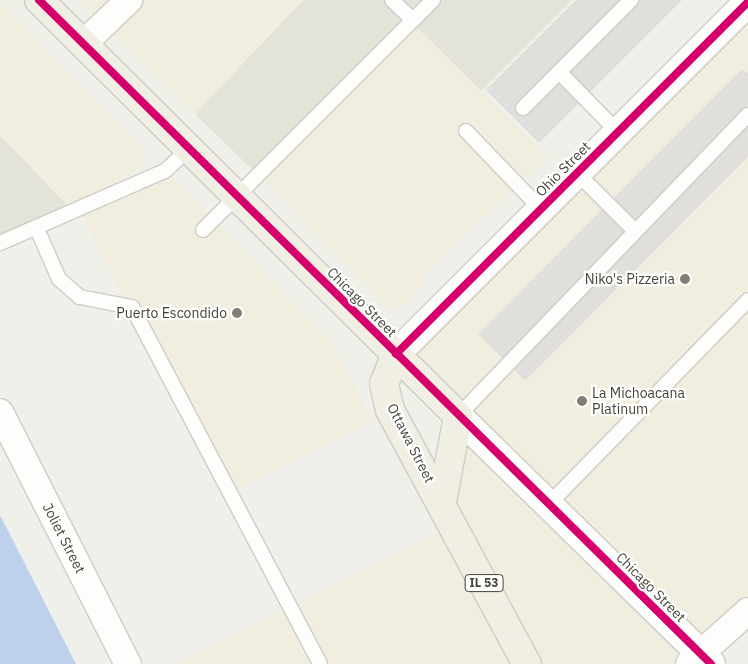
<!DOCTYPE html>
<style>
body{margin:0}
#map{position:relative;width:748px;height:664px;overflow:hidden;background:#f0f0eb;font-family:"IBM Plex Sans",sans-serif}
div>[style]{position:absolute}
.residential>*{inset:0;background:#e4e3d9}
.commercial>*{inset:0;background:#f2eedf}
.parking>*{inset:0;background:#e0dfdb}
.water>*{inset:0;background:#bed1ec}
.roads{filter:drop-shadow(1px 0 #cdccc7) drop-shadow(-1px 0 #cdccc7) drop-shadow(0 1px #cdccc7) drop-shadow(0 -1px #cdccc7)}
.service>*{height:14px;margin:-7px;padding:0 7px;transform-origin:7px;border-radius:7px;background:#fdfdfc}
.minor>*{height:26px;margin:-13px;padding:0 13px;transform-origin:13px;border-radius:13px;background:#fdfdfc}
.tertiary>*{height:28px;margin:-14px;padding:0 14px;transform-origin:14px;border-radius:14px;background:#fdfdfc}
.primary>*{height:28px;margin:-14px;padding:0 14px;transform-origin:14px;border-radius:14px;background:#f1efe4}
.cycleway>*{height:8px;margin:-4px;padding:0 4px;transform-origin:4px;border-radius:4px;background:#d6006c}
.dots>*{width:14px;height:14px;translate:-50% -50%;box-sizing:border-box;border:2px solid #fff;border-radius:50%}
span{translate:-50% -50%;white-space:nowrap;text-align:center;line-height:1.15;-webkit-text-stroke:4.5px #fff;paint-order:stroke}
.shield-label span{padding:1px 4px;background:#fff;border:1px solid;border-radius:4px;-webkit-text-stroke-width:0}
.shield-label{font-size:12px;color:#464337;font-weight:700}
.street-label{font-size:14px;color:#464337}
.poi-label{font-size:14px;color:#464337}
.right{translate:-100% -50%;text-align:right}
.left{translate:0 -50%;text-align:left}
</style>
<div id="map">
<div class="residential">
<i style="clip-path:polygon(303px 0,572px 0,481px 91px,410px 21px,257px 174px,195px 114px)"></i>
<i style="clip-path:polygon(0 135px,73px 211px,0 241px)"></i>
</div>
<div class="commercial">
<i style="clip-path:polygon(78px 0,303px 0,195px 114px)"></i>
<i style="clip-path:polygon(0 2px,144px 150px,142px 166px,73px 211px,0 135px)"></i>
<i style="clip-path:polygon(748px 4px,748px 609px,703px 654px,398px 354px)"></i>
<i style="clip-path:polygon(409px 21px,548px 157px,425px 272px,424px 283px,406px 304px,390px 310px,257px 174px)"></i>
<i style="clip-path:polygon(168px 172px,331px 342px,373px 421px,224px 496px,81px 213px)"></i>
<i style="clip-path:polygon(459px 418px,701px 656px,686px 664px,528px 664px,444px 503px)"></i>
<i style="clip-path:polygon(451px 527px,524px 664px,175px 664px)"></i>
</div>
<div class="parking">
<i style="clip-path:polygon(576px 0,682px 0,539px 143px,486px 90px)"></i>
<i style="clip-path:polygon(742px 69px,748px 74px,748px 157px,525px 381px,478px 334px)"></i>
</div>
<div class="water">
<i style="clip-path:polygon(0 515px,76px 664px,0 664px)"></i>
</div>
<div class="roads">
<div class="service">
<i style="left:392px;top:0;width:29px;rotate:44deg"></i>
<i style="left:559px;top:72px;width:84px;rotate:45.5deg"></i>
<i style="left:523px;top:108px;width:153px;rotate:-45deg"></i>
<i style="left:466px;top:131px;width:108px;rotate:46.1deg"></i>
<i style="left:577px;top:173px;width:82px;rotate:45deg"></i>
<i style="left:203px;top:230px;width:325px;rotate:-45deg"></i>
<i style="left:38px;top:231px;width:52px;rotate:66.4deg"></i>
<i style="left:59px;top:279px;width:28px;rotate:41deg"></i>
<i style="left:80px;top:297px;width:53px;rotate:10.9deg"></i>
<i style="left:132px;top:307px;width:403px;rotate:62.2deg"></i>
<i style="left:0;top:243px;width:180px;rotate:-23.6deg"></i>
<i style="left:165px;top:171px;width:35px;rotate:-43deg"></i>
<i style="left:458px;top:416px;width:418px;rotate:-46.1deg"></i>
<i style="left:549px;top:504px;width:285px;rotate:-45.7deg"></i>
</div>
<div class="minor">
<i style="left:83px;top:44px;width:64px;rotate:-43.7deg"></i>
<i style="left:0;top:412px;width:283px;rotate:63.1deg"></i>
<i style="left:689px;top:664px;width:79px;rotate:-41.9deg"></i>
</div>
<div class="tertiary">
<i style="left:396px;top:354px;width:498px;rotate:-45deg"></i>
<i style="left:458px;top:416px;width:354px;rotate:44.4deg"></i>
</div>
<div class="primary">
<i style="left:39px;top:0;width:590px;rotate:44.79deg"></i>
<i style="left:458px;top:416px;width:87px;rotate:100.5deg"></i>
<i style="left:396px;top:354px;width:32px;rotate:112deg"></i>
<i style="left:384px;top:384px;width:27px;rotate:77deg"></i>
<i style="left:390px;top:410px;width:289px;rotate:61.7deg"></i>
</div>
</div>
<div class="cycleway">
<i style="left:39px;top:0;width:945px;rotate:44.66deg"></i>
<i style="left:396px;top:354px;width:498px;rotate:-45deg"></i>
</div>
<div class="dots">
<i style="left:685px;top:279px;background:#828076"></i>
<i style="left:237px;top:313px;background:#828076"></i>
<i style="left:582px;top:401px;background:#828076"></i>
</div>
<div class="shield-label">
<span style="left:484px;top:583px">IL 53</span>
</div>
<div class="street-label">
<span style="left:563px;top:169px;rotate:-45deg">Ohio Street</span>
<span style="left:362px;top:302px;rotate:45deg">Chicago Street</span>
<span style="left:411px;top:443px;rotate:63deg">Ottawa Street</span>
<span style="left:64px;top:538px;rotate:63deg">Joliet Street</span>
<span style="left:651px;top:587px;rotate:45deg">Chicago Street</span>
</div>
<div class="poi-label">
<span class="right" style="left:675px;top:279px">Niko's Pizzeria</span>
<span class="right" style="left:227px;top:313px">Puerto Escondido</span>
<span class="left" style="left:592px;top:401px">La Michoacana<br>Platinum</span>
</div>
</div>
